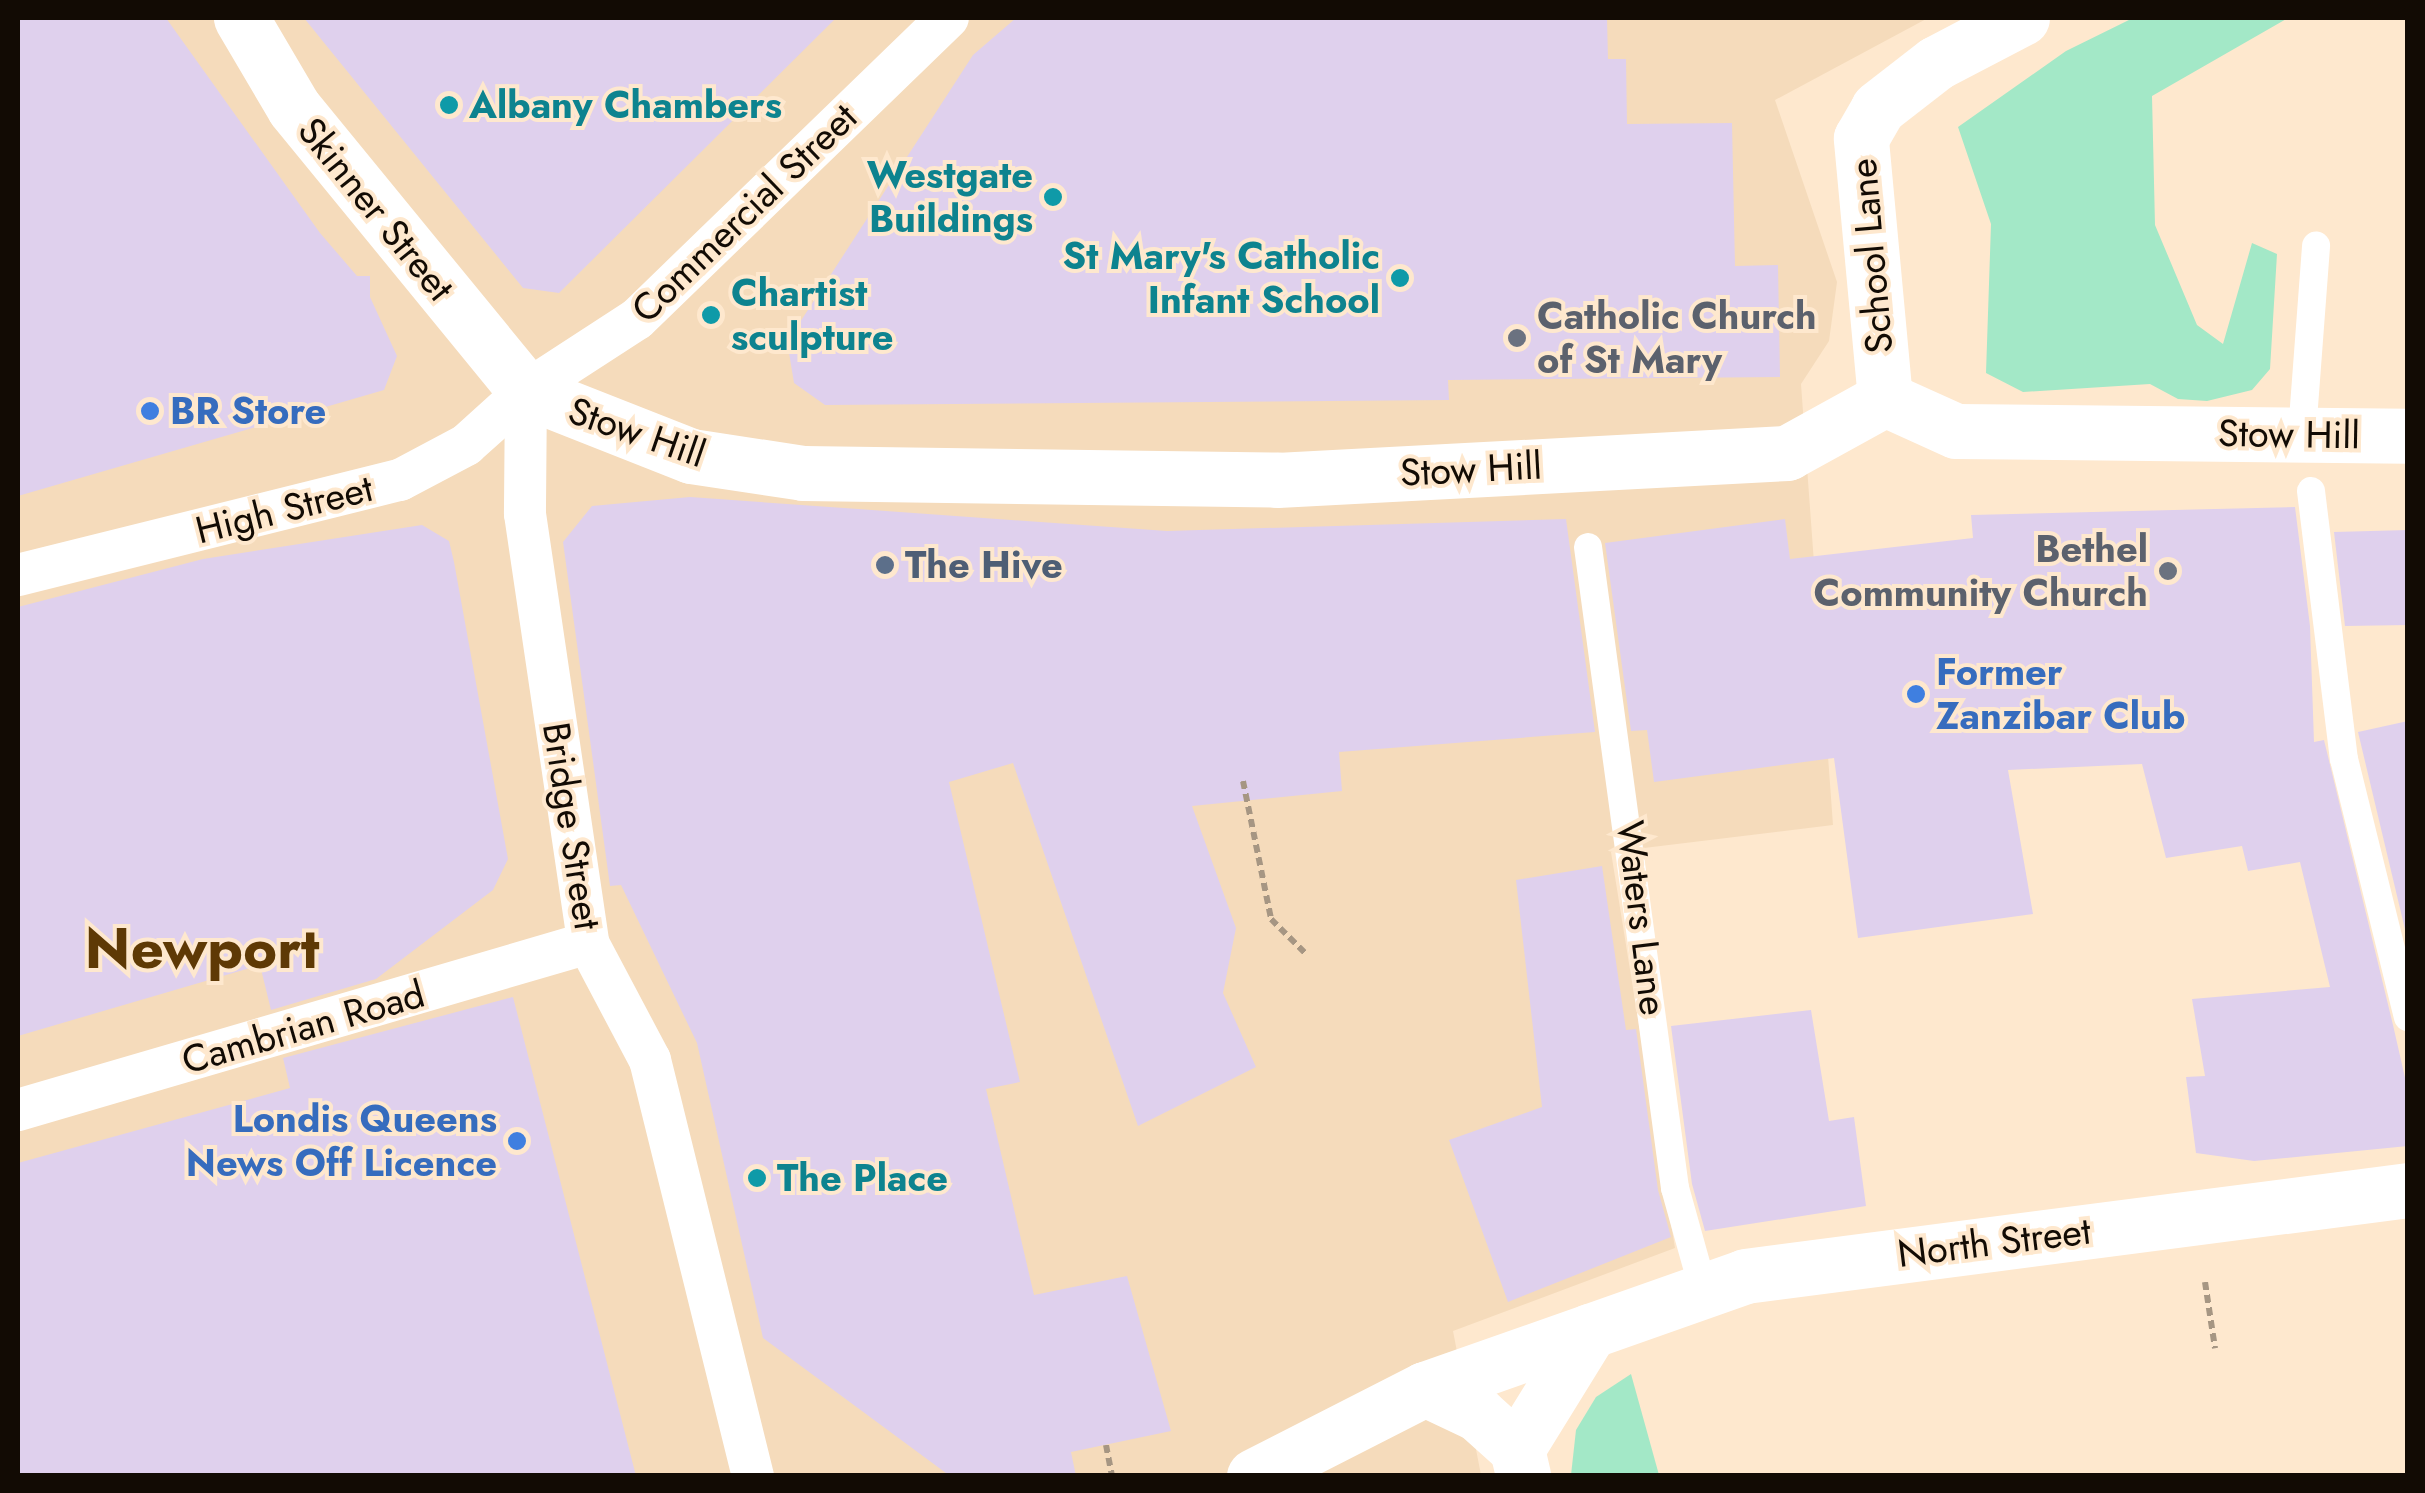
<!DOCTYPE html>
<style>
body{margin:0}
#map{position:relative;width:2425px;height:1493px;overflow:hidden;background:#fee8ce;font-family:Jost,sans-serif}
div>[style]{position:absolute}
.built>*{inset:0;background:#f5dbbb}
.green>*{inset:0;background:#a3e8c7}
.building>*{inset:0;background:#dfd0ed}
.path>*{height:6px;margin-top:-3px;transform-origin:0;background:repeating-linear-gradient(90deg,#a69683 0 8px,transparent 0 13px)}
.service>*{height:28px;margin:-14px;padding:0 14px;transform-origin:14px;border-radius:14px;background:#fff}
.pedestrian>*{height:42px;margin:-21px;padding:0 21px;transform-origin:21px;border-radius:21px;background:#fff}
.minor>*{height:55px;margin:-27.5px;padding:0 27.5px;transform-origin:27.5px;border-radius:27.5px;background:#fff}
.tertiary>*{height:55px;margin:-27.5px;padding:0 27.5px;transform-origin:27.5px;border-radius:27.5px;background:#fff}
.dots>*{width:28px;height:28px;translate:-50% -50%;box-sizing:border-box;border:5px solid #fee8ce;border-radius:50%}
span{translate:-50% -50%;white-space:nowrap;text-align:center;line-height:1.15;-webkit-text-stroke:8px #fee8ce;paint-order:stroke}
.culture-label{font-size:38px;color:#0d838f;font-weight:700}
.left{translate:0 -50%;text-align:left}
.right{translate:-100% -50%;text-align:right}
.street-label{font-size:38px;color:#120b04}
.worship-label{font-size:38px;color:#5b616d;font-weight:700}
.shop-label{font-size:38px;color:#366cbe;font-weight:700}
.service-label{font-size:38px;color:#4e5e75;font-weight:700}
.town-label{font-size:58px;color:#5e3905;font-weight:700}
.frame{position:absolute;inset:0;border:20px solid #120b04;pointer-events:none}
</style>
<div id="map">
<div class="built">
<i style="clip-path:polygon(18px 18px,1928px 18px,1775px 100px,1837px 282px,1829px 341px,1801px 384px,1833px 825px,1611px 852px,1675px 1248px,1453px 1331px,1481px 1475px,18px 1475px)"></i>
</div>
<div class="green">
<i style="clip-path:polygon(2133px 18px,2288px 18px,2152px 96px,2155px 225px,2197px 325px,2223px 344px,2252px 243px,2277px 254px,2270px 369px,2252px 390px,2207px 401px,2178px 399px,2150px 384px,2023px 392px,1986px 373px,1991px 224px,1958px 127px,2066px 51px)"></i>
<i style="clip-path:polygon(1631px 1374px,1659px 1475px,1571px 1475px,1576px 1430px,1596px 1397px)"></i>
</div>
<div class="building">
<i style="clip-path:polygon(18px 18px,166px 18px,320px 233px,357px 276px,370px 276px,370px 297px,397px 356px,384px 390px,18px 496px)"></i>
<i style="clip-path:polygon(304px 18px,836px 18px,559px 293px,523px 288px)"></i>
<i style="clip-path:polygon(1016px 18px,1607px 18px,1608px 59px,1626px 59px,1627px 124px,1732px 123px,1735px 266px,1778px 265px,1780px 377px,1448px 380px,1449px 400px,825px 405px,794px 383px,788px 347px,793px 333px,973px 55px)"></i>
<i style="clip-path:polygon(690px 497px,1167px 531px,1566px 519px,1595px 732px,1339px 752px,1342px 791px,1192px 806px,1236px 928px,1223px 993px,1256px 1067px,1138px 1126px,1013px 763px,949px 782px,1020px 1082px,986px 1089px,1034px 1295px,1127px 1276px,1171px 1431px,1071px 1452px,1076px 1476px,950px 1476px,763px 1338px,697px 1043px,621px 885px,610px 886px,563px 542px,592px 506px)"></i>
<i style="clip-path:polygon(2295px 507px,2310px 626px,2314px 742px,2324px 740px,2393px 1025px,2408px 1091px,2408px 1146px,2254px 1161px,2196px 1153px,2186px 1077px,2205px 1076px,2192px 999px,2330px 987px,2300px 862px,2248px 871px,2242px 846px,2166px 858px,2142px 764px,2008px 770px,2033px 914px,1858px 938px,1834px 758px,1654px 782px,1647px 730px,1631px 731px,1605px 543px,1785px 519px,1790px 559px,1973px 538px,1971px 515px)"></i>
<i style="clip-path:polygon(422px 525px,449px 541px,454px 562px,508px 859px,493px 890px,376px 979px,271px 1010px,260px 965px,18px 1036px,18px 607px,203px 559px)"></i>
<i style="clip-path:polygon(2408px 530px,2408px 625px,2345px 626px,2334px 532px)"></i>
<i style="clip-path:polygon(2408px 721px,2408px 942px,2358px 732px)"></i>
<i style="clip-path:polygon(1602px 866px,1626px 1030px,1636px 1029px,1658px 1190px,1671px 1237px,1508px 1302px,1449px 1140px,1542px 1107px,1516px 880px)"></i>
<i style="clip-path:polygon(513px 997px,636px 1476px,18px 1476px,18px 1163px,290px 1088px,283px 1058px)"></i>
<i style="clip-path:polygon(1811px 1010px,1829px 1121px,1854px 1117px,1866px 1206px,1705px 1231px,1692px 1184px,1671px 1026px)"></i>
</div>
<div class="path">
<i style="left:1243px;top:781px;width:141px;rotate:78.5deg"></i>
<i style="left:1271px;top:919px;width:48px;rotate:45deg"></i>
<i style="left:2205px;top:1282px;width:67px;rotate:81.4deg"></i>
<i style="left:1106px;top:1445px;width:32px;rotate:79deg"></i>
</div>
<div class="service">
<i style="left:2302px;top:433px;width:188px;rotate:-85.7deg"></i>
<i style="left:2311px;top:491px;width:270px;rotate:83deg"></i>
<i style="left:2344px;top:759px;width:266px;rotate:76.1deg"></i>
<i style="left:1588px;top:547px;width:647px;rotate:82.27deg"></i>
<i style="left:1675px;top:1188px;width:104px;rotate:74.4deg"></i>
</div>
<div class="pedestrian">
<i style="left:526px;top:391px;width:123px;rotate:90.5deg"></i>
<i style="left:525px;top:514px;width:434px;rotate:81.6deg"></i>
<i style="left:588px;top:943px;width:132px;rotate:62.1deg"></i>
<i style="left:650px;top:1060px;width:429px;rotate:76.1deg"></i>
<i style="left:18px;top:575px;width:394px;rotate:-14deg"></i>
<i style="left:400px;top:480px;width:75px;rotate:-27.9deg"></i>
<i style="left:466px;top:445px;width:81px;rotate:-42deg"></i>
<i style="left:526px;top:391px;width:132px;rotate:-33deg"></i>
<i style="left:637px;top:319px;width:433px;rotate:-44.1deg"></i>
<i style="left:18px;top:1110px;width:594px;rotate:-16.33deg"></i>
</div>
<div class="minor">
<i style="left:1885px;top:399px;width:262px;rotate:-95.3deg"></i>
<i style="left:1861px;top:138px;width:34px;rotate:-60deg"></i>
<i style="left:1878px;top:108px;width:73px;rotate:-37.8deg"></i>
<i style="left:1936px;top:63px;width:97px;rotate:-27.6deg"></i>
<i style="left:1425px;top:1389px;width:59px;rotate:25.3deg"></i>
<i style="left:1478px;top:1414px;width:52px;rotate:41.9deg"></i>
<i style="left:1517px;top:1449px;width:28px;rotate:77deg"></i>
<i style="left:1517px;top:1449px;width:139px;rotate:-58.3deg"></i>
<i style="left:1254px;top:1476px;width:192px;rotate:-27deg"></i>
<i style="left:1425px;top:1389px;width:339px;rotate:-19.4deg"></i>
<i style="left:1745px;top:1276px;width:669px;rotate:-7.39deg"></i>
</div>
<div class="tertiary">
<i style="left:241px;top:18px;width:104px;rotate:59.5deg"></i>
<i style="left:294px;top:108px;width:366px;rotate:50.7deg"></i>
<i style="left:526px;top:391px;width:177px;rotate:21.5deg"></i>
<i style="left:691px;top:456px;width:113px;rotate:8.6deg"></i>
<i style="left:803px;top:473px;width:474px;rotate:0.8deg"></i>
<i style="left:1277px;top:480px;width:511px;rotate:-3.03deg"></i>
<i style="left:1787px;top:453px;width:112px;rotate:-28.9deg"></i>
<i style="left:1885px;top:399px;width:78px;rotate:24.3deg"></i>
<i style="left:1956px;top:431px;width:452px;rotate:0.6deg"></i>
</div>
<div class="dots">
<i style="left:449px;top:105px;background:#0f9aa8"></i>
<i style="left:1053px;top:197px;background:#0f9aa8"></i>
<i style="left:1400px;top:278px;background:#0f9aa8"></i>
<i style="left:711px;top:315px;background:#0f9aa8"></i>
<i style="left:1517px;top:338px;background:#6b7280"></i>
<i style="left:150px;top:411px;background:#3f7fe0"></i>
<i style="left:885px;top:565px;background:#5c6f8a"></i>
<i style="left:2168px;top:571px;background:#6b7280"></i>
<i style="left:1916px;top:694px;background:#3f7fe0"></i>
<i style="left:517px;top:1141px;background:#3f7fe0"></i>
<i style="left:757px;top:1178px;background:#0f9aa8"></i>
</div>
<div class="culture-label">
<span class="left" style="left:469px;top:105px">Albany Chambers</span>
<span class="right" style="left:1033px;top:197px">Westgate<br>Buildings</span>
<span class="right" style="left:1380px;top:278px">St Mary's Catholic<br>Infant School</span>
<span class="left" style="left:731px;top:315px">Chartist<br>sculpture</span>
<span class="left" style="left:777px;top:1178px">The Place</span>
</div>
<div class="street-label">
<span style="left:376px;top:209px;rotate:51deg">Skinner Street</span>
<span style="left:744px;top:213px;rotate:-44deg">Commercial Street</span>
<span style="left:1871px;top:256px;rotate:-95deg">School Lane</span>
<span style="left:637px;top:432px;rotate:19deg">Stow Hill</span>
<span style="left:2289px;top:434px;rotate:1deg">Stow Hill</span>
<span style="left:1471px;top:469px;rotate:-3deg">Stow Hill</span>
<span style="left:284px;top:509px;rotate:-14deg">High Street</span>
<span style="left:572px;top:826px;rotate:81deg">Bridge Street</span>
<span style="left:1642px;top:918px;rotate:83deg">Waters Lane</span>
<span style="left:303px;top:1027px;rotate:-16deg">Cambrian Road</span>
<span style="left:1994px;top:1242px;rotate:-7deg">North Street</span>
</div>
<div class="worship-label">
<span class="left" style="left:1537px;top:338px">Catholic Church<br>of St Mary</span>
<span class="right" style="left:2148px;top:571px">Bethel<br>Community Church</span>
</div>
<div class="shop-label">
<span class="left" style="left:170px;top:411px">BR Store</span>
<span class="left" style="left:1936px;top:694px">Former<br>Zanzibar Club</span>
<span class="right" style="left:497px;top:1141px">Londis Queens<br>News Off Licence</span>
</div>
<div class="service-label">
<span class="left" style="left:905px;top:565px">The Hive</span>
</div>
<div class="town-label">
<span style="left:202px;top:948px">Newport</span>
</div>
<div class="frame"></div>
</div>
